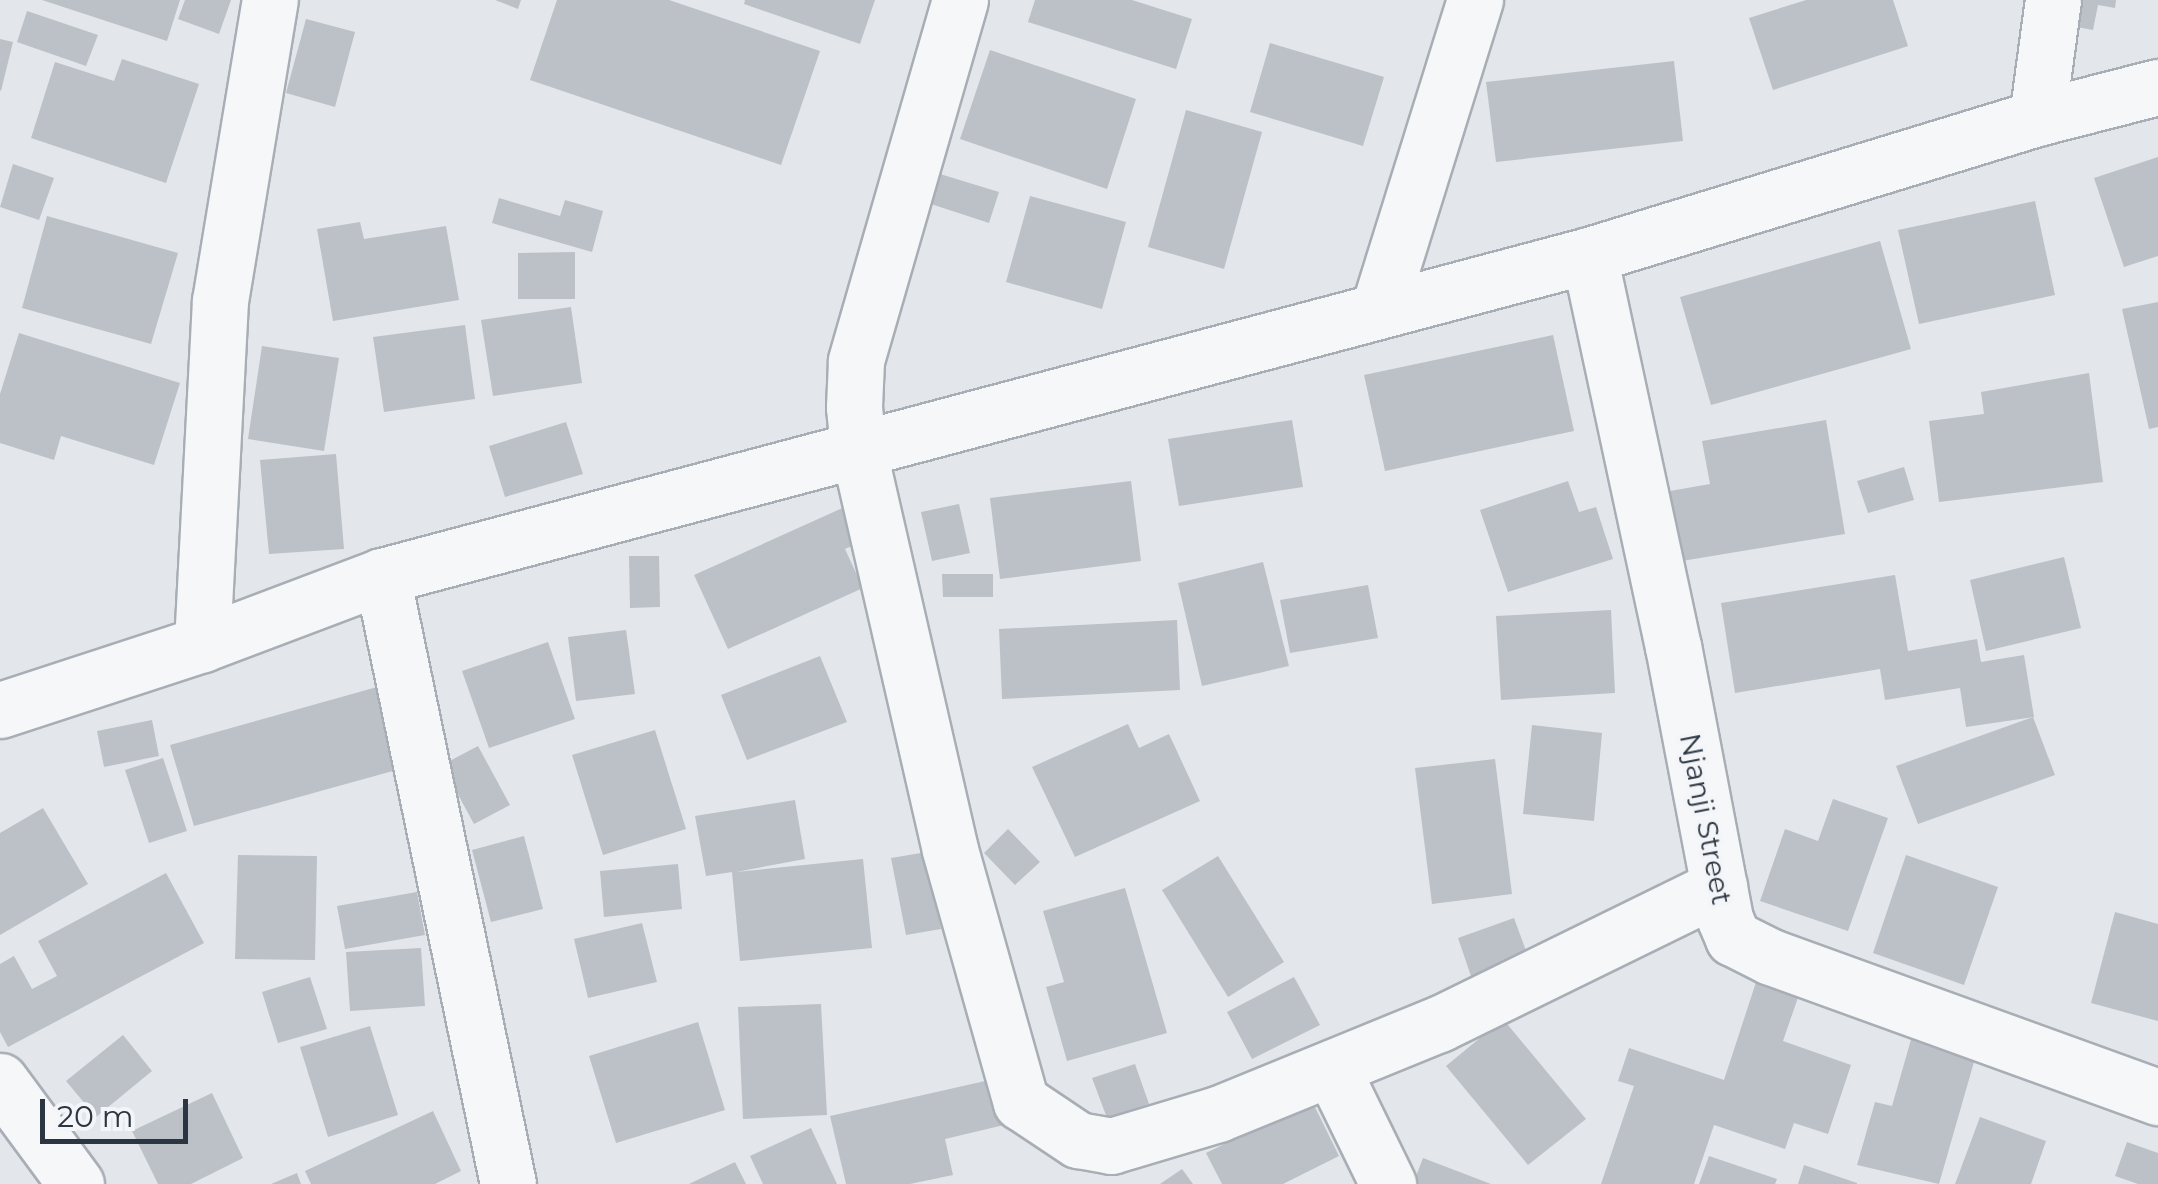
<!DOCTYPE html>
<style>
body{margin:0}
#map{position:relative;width:2158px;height:1184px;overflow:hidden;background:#e3e7eb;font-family:Montserrat,sans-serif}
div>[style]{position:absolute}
.building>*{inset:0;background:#bbc1c7}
.roads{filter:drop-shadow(2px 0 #a8aeb5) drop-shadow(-2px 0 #a8aeb5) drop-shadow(0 2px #a8aeb5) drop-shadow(0 -2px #a8aeb5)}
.minor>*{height:55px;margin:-27.5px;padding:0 27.5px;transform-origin:27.5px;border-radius:27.5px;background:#f6f7f9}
span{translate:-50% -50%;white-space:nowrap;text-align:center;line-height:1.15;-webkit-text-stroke:8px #f3f5f8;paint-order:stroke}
.street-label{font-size:28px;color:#2c3642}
.scale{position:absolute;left:40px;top:1099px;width:148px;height:45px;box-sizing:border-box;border:5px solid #2c3642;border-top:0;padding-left:12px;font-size:30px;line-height:35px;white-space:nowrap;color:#2c3642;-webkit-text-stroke:8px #f3f5f8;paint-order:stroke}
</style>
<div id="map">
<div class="building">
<i style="clip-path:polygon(42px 0,180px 0,167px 41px)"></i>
<i style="clip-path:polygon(185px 0,231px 0,219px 34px,178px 19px)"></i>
<i style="clip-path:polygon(495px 0,521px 0,518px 9px)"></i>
<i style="clip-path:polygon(557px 0,669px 0,820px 51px,781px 165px,530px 80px)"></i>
<i style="clip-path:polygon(745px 0,875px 0,860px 44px,744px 4px)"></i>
<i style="clip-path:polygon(1035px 0,1132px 0,1192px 19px,1176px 69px,1028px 22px)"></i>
<i style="clip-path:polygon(1806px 0,1893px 0,1908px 46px,1773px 90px,1749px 18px)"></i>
<i style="clip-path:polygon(2070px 0,2116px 0,2115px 8px,2098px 5px,2093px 30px,2066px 25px)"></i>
<i style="clip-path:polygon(27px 11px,98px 35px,86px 66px,17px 42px)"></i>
<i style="clip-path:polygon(306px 19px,355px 32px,335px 107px,286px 93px)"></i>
<i style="clip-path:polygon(0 39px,13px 42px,1px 91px,0 90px)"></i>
<i style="clip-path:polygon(1270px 43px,1384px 77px,1363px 146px,1250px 112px)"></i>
<i style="clip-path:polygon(990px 50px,1136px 99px,1107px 189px,960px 139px)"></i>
<i style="clip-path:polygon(122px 59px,199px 84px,166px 183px,31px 138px,55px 62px,114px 81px)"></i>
<i style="clip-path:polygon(1674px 61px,1683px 141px,1496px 162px,1486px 82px)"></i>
<i style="clip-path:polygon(1186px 110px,1262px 132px,1224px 269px,1148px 247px)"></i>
<i style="clip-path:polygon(2158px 157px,2158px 256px,2124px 267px,2094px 178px)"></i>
<i style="clip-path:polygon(13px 164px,54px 178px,39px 220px,0 207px)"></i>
<i style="clip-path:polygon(940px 174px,999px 192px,989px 223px,931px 204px)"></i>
<i style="clip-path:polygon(1030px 196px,1126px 222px,1102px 309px,1006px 282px)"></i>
<i style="clip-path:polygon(499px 198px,560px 216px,565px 200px,603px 211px,592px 252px,492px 223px)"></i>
<i style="clip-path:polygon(2035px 201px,2055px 295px,1919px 324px,1898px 230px)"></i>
<i style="clip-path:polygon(47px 216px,178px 253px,151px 344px,22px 308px)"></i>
<i style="clip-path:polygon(360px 222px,364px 239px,446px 226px,459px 300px,333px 321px,317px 229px)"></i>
<i style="clip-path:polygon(1880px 241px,1911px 349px,1711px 405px,1680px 297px)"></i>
<i style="clip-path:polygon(575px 252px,575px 299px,518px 299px,518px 253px)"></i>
<i style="clip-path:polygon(2158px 302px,2158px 427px,2149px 429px,2122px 309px)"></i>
<i style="clip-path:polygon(571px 307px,582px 383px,493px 396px,481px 320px)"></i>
<i style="clip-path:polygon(465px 325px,475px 399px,384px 412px,373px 337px)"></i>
<i style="clip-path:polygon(19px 333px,180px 383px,154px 465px,61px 436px,54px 460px,0 443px,0 394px)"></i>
<i style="clip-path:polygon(1553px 335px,1574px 431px,1385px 471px,1364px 375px)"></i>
<i style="clip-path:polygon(262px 346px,339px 358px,324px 451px,248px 439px)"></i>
<i style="clip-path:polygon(2089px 373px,2103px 482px,1939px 502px,1929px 421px,1984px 414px,1981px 392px)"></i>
<i style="clip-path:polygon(1292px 420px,1303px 487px,1179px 506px,1168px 439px)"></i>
<i style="clip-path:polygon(1826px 420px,1845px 534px,1682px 561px,1670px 491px,1710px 484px,1702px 441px)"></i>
<i style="clip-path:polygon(566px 422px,583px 474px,505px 497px,489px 446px)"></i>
<i style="clip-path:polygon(336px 454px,344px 549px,269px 554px,260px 460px)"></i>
<i style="clip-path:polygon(1904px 467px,1914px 500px,1868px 513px,1857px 481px)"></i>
<i style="clip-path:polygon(1131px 481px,1141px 561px,1000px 579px,990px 498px)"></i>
<i style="clip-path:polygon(1568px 481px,1579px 512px,1596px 507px,1613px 559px,1508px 592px,1480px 510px)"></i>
<i style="clip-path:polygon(858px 501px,874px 536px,845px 549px,863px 588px,728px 649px,694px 575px)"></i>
<i style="clip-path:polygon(959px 504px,970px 553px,932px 561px,921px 512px)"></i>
<i style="clip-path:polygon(629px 556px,659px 556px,660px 607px,630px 608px)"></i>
<i style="clip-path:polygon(2064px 557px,2081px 628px,1986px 651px,1970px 580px)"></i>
<i style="clip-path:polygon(1263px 562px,1289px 666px,1202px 686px,1178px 583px)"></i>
<i style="clip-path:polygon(942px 574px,993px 574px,993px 597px,943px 597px)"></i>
<i style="clip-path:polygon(1895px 575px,1908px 651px,1977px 639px,1981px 662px,2024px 655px,2034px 717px,1966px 727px,1960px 688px,1885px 700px,1880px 669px,1735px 693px,1721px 603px)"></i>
<i style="clip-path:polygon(1368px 585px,1378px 638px,1290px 653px,1280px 600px)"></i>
<i style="clip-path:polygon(1611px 610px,1615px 693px,1501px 700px,1496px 616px)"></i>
<i style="clip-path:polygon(1177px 620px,1180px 690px,1002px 699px,999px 629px)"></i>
<i style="clip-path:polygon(626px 630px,635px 694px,576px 701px,568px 637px)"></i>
<i style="clip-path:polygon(548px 642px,575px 719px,489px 748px,462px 671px)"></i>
<i style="clip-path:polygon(820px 656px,847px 722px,747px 760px,721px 695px)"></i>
<i style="clip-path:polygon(377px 687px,400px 769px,194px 826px,170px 745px)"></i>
<i style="clip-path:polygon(2033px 717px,2055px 775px,1918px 824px,1896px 766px)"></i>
<i style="clip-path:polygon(152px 720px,159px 756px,104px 767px,97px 731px)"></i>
<i style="clip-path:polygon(1128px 724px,1139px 748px,1169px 734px,1200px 801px,1075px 857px,1032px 767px)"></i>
<i style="clip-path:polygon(1532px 725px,1602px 733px,1594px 821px,1523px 814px)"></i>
<i style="clip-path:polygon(655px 730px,686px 829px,603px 855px,572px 755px)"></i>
<i style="clip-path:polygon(478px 746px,510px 805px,474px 824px,442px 765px)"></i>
<i style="clip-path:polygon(163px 758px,187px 831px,149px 843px,125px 770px)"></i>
<i style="clip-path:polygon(1495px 759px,1512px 894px,1432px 904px,1415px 768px)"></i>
<i style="clip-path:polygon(1833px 799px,1888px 818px,1848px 931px,1760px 901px,1785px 829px,1818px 841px)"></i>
<i style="clip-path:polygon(795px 800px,805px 859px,736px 872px,863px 859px,872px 948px,740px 961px,732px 872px,706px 876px,695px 816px)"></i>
<i style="clip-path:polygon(43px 808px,88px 884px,0 935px,0 833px)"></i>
<i style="clip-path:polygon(1008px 829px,1040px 862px,1015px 885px,984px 853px)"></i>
<i style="clip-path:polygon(524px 836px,543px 909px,491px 922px,472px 850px)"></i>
<i style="clip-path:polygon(927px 852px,941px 929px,906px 935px,891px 858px)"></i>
<i style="clip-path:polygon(238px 855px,317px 856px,315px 960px,235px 959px)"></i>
<i style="clip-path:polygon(1906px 855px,1998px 887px,1964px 985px,1873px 953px)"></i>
<i style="clip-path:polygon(1218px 856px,1284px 962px,1228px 997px,1162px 890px)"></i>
<i style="clip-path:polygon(678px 864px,682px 909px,604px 917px,600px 871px)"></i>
<i style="clip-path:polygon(166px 873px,204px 943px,8px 1047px,0 1032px,0 964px,14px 956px,32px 989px,57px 976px,38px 941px)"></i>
<i style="clip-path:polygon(1125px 888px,1167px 1033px,1067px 1061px,1046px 987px,1064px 982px,1043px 911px)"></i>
<i style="clip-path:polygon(417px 892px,425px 935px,345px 949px,337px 906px)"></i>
<i style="clip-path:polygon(2115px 912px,2158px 924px,2158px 1021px,2091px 1003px)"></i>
<i style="clip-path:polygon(1514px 918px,1529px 959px,1472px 979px,1458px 938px)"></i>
<i style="clip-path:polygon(642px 923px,657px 982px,588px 998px,574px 939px)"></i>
<i style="clip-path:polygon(421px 948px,425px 1006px,350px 1011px,346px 952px)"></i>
<i style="clip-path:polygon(1760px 970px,1803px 983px,1783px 1041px,1851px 1065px,1828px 1134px,1794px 1123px,1785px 1149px,1714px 1125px,1694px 1184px,1601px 1184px,1634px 1086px,1618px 1081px,1629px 1048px,1724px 1080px)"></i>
<i style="clip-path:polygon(310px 977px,327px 1029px,278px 1043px,262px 992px)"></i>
<i style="clip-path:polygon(1294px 977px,1320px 1025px,1252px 1059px,1227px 1012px)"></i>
<i style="clip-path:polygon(821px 1004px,827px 1115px,743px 1119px,738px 1007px)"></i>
<i style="clip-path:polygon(1503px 1019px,1586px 1119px,1528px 1165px,1446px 1066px)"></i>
<i style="clip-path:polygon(698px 1022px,725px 1110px,616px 1143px,589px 1056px)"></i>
<i style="clip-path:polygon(370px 1026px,398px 1115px,328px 1137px,300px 1047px)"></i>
<i style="clip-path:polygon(123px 1035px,152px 1071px,96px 1117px,66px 1081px)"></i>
<i style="clip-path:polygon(1912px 1036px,1976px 1055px,1939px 1184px,1857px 1165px,1875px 1102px,1892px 1106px)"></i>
<i style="clip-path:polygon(1135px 1064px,1149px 1104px,1107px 1118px,1092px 1078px)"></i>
<i style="clip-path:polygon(994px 1079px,1004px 1125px,945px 1139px,953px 1175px,910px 1184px,846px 1184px,830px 1116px)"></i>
<i style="clip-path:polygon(212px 1093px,243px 1158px,191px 1184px,158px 1184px,132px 1131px)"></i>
<i style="clip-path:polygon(1312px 1101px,1339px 1156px,1283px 1184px,1222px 1184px,1206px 1153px)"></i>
<i style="clip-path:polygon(433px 1111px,461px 1171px,435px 1184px,311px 1184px,305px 1171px)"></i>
<i style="clip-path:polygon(1980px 1117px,2046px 1141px,2031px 1184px,1955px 1184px)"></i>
<i style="clip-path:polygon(811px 1128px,837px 1184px,763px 1184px,750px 1156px)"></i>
<i style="clip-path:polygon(2127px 1142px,2158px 1153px,2158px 1184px,2138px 1184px,2115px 1176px)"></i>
<i style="clip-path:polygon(1709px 1156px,1777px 1179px,1775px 1184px,1699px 1184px)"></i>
<i style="clip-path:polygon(1423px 1158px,1491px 1184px,1413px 1184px)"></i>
<i style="clip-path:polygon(735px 1162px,746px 1184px,689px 1184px)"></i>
<i style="clip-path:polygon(1804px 1165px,1857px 1183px,1857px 1184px,1798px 1184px)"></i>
<i style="clip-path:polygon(1182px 1169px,1193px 1184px,1160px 1184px)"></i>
<i style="clip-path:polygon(297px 1173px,301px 1184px,271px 1184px)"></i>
</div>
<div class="roads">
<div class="minor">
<i style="left:960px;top:0;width:376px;rotate:106.1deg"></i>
<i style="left:856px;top:361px;width:46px;rotate:92.5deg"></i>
<i style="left:854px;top:407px;width:41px;rotate:84.4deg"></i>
<i style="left:858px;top:448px;width:412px;rotate:77.1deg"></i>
<i style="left:950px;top:850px;width:262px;rotate:74.3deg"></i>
<i style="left:1021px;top:1102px;width:69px;rotate:33.7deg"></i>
<i style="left:1078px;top:1140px;width:34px;rotate:10deg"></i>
<i style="left:1111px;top:1146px;width:112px;rotate:-16.7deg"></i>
<i style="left:1218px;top:1114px;width:239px;rotate:-22.2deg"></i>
<i style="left:1439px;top:1024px;width:312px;rotate:-26.1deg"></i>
<i style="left:2037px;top:118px;width:119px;rotate:-82.3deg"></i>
<i style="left:1589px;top:255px;width:400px;rotate:77.9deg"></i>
<i style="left:1673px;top:646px;width:278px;rotate:79.2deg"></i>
<i style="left:1725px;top:919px;width:21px;rotate:67deg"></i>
<i style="left:1733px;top:938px;width:42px;rotate:26.6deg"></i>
<i style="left:1771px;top:957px;width:412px;rotate:19.9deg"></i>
<i style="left:1379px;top:308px;width:323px;rotate:-72.7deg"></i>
<i style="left:382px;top:576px;width:621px;rotate:78.29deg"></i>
<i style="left:202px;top:644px;width:343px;rotate:-87deg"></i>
<i style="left:220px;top:301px;width:305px;rotate:-80.6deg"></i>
<i style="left:0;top:710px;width:213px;rotate:-18.1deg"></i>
<i style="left:202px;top:644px;width:192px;rotate:-20.7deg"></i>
<i style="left:382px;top:576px;width:1249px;rotate:-14.89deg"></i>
<i style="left:1589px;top:255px;width:468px;rotate:-17deg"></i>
<i style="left:2037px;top:118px;width:125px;rotate:-14.4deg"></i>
<i style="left:1332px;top:1069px;width:128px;rotate:64deg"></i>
<i style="left:0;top:1081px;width:128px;rotate:53.6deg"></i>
</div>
</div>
<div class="street-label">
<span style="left:1706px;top:819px;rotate:79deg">Njanji Street</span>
</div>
<div class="scale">20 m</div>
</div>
